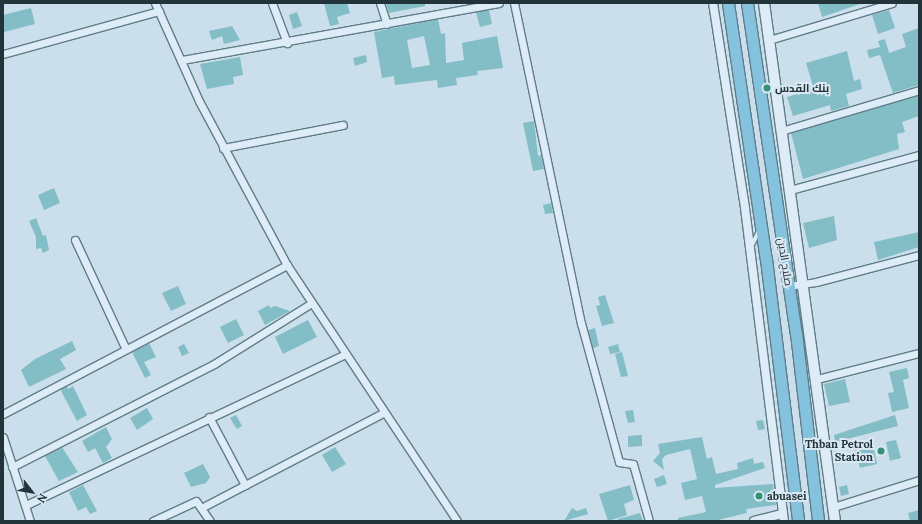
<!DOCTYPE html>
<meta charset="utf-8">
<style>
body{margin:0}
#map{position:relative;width:922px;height:524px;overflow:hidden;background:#cadeeb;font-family:Lora,Cairo,serif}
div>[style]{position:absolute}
.building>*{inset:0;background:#83bec6}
.roads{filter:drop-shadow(1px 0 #607d87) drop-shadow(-1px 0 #607d87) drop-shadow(0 1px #607d87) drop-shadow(0 -1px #607d87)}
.service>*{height:3.5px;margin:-1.75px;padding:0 1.75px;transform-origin:1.75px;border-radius:1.75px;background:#ddecf6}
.minor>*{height:7px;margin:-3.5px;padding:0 3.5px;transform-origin:3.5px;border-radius:3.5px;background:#ddecf6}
.tertiary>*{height:8px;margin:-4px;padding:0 4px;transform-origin:4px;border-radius:4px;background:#ddecf6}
.secondary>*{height:10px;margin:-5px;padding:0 5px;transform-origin:5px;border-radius:5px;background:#ddecf6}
.trunk>*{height:11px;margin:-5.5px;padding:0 5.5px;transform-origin:5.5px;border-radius:5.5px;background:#85c2de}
.dots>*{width:11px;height:11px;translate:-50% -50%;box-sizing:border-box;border:2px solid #d9e8f3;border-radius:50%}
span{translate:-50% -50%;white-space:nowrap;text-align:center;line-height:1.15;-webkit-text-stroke:4px #d9e8f3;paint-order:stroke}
.poi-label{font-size:11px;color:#223439;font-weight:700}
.left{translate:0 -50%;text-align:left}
.right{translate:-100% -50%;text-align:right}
.street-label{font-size:11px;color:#223439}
.frame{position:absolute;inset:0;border:4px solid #223439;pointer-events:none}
.north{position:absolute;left:12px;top:472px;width:40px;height:40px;-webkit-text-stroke:3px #d9e8f3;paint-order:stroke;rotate:121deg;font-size:11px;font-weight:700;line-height:16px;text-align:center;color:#223439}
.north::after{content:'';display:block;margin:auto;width:14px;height:18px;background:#223439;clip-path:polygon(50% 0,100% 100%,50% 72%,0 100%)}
</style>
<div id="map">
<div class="building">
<i style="clip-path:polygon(324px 3px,347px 3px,350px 13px,337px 17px,339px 24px,330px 26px)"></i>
<i style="clip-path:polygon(386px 3px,425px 3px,425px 6px,389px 13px)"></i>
<i style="clip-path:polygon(818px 3px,860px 3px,860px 4px,822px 17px)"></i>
<i style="clip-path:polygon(31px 8px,35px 24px,4px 32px,3px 15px)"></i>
<i style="clip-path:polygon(489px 10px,492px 24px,480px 27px,476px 12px)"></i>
<i style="clip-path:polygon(889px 10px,895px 28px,878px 34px,872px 15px)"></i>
<i style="clip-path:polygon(297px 12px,302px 26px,293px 29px,289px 15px)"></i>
<i style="clip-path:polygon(evenodd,438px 19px,441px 34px,445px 33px,446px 63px,464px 60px,462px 43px,497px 36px,503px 68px,477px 71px,478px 75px,456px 78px,457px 85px,438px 88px,437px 80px,395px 85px,394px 76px,382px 78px,374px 32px,438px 19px,424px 36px,430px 65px,412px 68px,407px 40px,424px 36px)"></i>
<i style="clip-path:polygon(232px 26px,240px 40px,224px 44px,222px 36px,212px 40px,209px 31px)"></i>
<i style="clip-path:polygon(919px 28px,919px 85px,893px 93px,880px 55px,869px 58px,867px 50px,880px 47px,878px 41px,885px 39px,889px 53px,906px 47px,902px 34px)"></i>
<i style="clip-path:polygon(847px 51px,854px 81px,860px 79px,862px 89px,846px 94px,849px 106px,831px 111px,830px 105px,793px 116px,787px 97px,814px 89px,806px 63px)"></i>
<i style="clip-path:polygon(366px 55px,367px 62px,355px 66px,353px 58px)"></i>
<i style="clip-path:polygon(240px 57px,243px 75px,233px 77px,234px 84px,207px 89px,200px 64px)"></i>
<i style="clip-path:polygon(919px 95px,919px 116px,902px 122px,905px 132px,897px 134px,899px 149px,803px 179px,791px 133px)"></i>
<i style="clip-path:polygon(534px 121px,538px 156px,541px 155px,544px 169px,533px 171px,523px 123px)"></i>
<i style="clip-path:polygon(54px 188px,60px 203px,44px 210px,38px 195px)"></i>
<i style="clip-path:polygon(551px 203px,553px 213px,545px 214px,543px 205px)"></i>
<i style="clip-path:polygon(834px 216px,837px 240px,809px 248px,803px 223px)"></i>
<i style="clip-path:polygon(36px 218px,43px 236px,46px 235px,49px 250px,43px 253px,41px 248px,36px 249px,36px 237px,29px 221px)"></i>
<i style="clip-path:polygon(919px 232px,919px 247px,878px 260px,874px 242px)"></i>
<i style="clip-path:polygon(178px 286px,186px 304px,171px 311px,162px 293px)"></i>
<i style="clip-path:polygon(605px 295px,614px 323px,602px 326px,596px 306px,600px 305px,598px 297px)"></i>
<i style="clip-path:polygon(269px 305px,270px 308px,275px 306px,290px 311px,265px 325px,258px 311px)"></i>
<i style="clip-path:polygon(236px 319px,244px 335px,228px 343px,220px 327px)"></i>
<i style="clip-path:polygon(308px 320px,317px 337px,283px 354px,275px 337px)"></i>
<i style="clip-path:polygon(595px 328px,599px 346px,593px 348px,588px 330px)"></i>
<i style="clip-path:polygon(72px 341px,76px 350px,60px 359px,66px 369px,29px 387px,21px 370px,35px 359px)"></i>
<i style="clip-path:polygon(149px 343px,156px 357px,144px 362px,151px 375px,145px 378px,132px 352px)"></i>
<i style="clip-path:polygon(184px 344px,189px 353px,182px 356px,178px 347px)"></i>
<i style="clip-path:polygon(618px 344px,620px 352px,610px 354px,608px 347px)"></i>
<i style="clip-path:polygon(622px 352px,628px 376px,621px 377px,615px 354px)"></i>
<i style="clip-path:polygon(907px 368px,909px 378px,903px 380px,909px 408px,892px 412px,888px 393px,894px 392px,889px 372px)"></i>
<i style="clip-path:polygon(845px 379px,850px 402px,829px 406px,824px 384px)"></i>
<i style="clip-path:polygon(67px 386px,68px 389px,73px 386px,87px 415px,77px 421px,62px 393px,61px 389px)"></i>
<i style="clip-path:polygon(147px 408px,153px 419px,137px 430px,130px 418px)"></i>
<i style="clip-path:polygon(633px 410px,635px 422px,628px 423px,625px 411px)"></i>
<i style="clip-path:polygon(236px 415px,242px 426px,237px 429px,230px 418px)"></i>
<i style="clip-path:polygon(895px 415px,898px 426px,835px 442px,834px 435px)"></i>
<i style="clip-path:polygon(763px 420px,765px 429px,758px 430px,756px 421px)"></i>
<i style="clip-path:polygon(106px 427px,112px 439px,106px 447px,112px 458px,103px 463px,95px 448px,88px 452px,82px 441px)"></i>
<i style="clip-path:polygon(642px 435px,642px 446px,628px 447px,628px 436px)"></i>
<i style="clip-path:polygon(702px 437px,707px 459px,712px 457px,716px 474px,738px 469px,737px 463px,753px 458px,754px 464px,763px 462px,765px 468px,715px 485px,715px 488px,773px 484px,776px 505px,746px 509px,747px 513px,714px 521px,678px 521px,678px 518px,706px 512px,702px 496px,685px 500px,681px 483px,697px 479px,690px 449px,666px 455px,662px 459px,664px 470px,653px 461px,660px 453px,658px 444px)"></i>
<i style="clip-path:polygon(896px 440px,901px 458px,890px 461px,886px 442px)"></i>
<i style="clip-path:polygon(873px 445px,877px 464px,860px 468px,855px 450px)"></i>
<i style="clip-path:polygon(62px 447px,78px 472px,59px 481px,45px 456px)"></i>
<i style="clip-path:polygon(335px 447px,346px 464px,332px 472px,322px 455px)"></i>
<i style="clip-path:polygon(203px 464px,210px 477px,206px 483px,191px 487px,184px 473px)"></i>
<i style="clip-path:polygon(664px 475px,667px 484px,657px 487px,654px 479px)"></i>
<i style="clip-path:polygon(83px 485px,97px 511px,90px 514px,86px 507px,78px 511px,69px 492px)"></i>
<i style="clip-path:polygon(630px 485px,634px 500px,624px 504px,627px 515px,608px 521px,599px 494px)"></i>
<i style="clip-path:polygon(847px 485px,849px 494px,841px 496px,839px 487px)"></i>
<i style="clip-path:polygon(572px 508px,577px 511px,586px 508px,588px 514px,564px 521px)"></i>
<i style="clip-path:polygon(919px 510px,919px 521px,910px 521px,908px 513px)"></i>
<i style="clip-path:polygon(640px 513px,643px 521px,618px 521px,618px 519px)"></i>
</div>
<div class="roads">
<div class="service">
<i style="left:751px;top:247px;width:16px;rotate:-63deg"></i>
</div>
<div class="minor">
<i style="left:155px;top:3px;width:107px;rotate:65.8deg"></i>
<i style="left:199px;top:101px;width:186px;rotate:61.8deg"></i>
<i style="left:287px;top:265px;width:307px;rotate:56.4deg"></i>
<i style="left:272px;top:3px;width:43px;rotate:69.4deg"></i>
<i style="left:380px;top:3px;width:22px;rotate:72deg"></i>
<i style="left:514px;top:3px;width:327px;rotate:78.2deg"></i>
<i style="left:581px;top:323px;width:144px;rotate:74.7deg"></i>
<i style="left:619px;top:462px;width:14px;rotate:8deg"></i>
<i style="left:633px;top:464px;width:59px;rotate:74.3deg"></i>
<i style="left:769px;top:40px;width:128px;rotate:-16.7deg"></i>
<i style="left:3px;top:54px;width:162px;rotate:-15.4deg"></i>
<i style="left:182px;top:60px;width:322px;rotate:-10.2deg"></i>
<i style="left:781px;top:131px;width:144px;rotate:-16.5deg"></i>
<i style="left:223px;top:148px;width:122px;rotate:-10.9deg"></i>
<i style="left:790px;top:190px;width:134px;rotate:-15.2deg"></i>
<i style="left:75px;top:240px;width:118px;rotate:65deg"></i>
<i style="left:788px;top:286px;width:28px;rotate:-8deg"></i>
<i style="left:816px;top:282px;width:106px;rotate:-14.7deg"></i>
<i style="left:817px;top:379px;width:105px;rotate:-14.3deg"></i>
<i style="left:3px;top:414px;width:321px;rotate:-27.7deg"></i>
<i style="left:209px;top:417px;width:77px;rotate:62.1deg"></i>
<i style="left:3px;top:437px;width:88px;rotate:72.2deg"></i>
<i style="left:12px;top:467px;width:227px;rotate:-27deg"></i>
<i style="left:214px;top:364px;width:113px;rotate:-32deg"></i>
<i style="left:26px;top:505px;width:353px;rotate:-25.3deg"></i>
<i style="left:833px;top:507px;width:90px;rotate:-17.4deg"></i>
<i style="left:201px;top:508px;width:205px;rotate:-27.6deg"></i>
<i style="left:153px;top:521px;width:47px;rotate:-24.9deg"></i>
<i style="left:196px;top:501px;width:24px;rotate:55deg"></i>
</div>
<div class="tertiary">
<i style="left:713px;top:3px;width:207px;rotate:81.1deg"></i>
<i style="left:745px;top:208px;width:315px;rotate:82.9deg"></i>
<i style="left:754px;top:521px;width:30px;rotate:-14deg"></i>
</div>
<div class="secondary">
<i style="left:764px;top:3px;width:523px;rotate:82.2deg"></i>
</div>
<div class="trunk">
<i style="left:728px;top:3px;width:259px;rotate:81.6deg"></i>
<i style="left:766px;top:259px;width:264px;rotate:83deg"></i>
<i style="left:747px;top:3px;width:334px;rotate:81.6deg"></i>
<i style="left:796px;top:333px;width:189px;rotate:83.3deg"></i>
</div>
</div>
<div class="dots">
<i style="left:767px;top:88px;background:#359175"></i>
<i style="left:881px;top:451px;background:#359175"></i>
<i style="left:759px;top:496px;background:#359175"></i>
</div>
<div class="poi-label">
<span class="left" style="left:775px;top:88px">بنك القدس</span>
<span class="right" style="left:873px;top:451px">Thban Petrol<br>Station</span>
<span class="left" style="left:767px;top:496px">abuasei</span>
</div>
<div class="street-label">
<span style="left:785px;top:262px;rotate:81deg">صلاح الدين</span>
</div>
<div class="frame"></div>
<div class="north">N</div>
</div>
